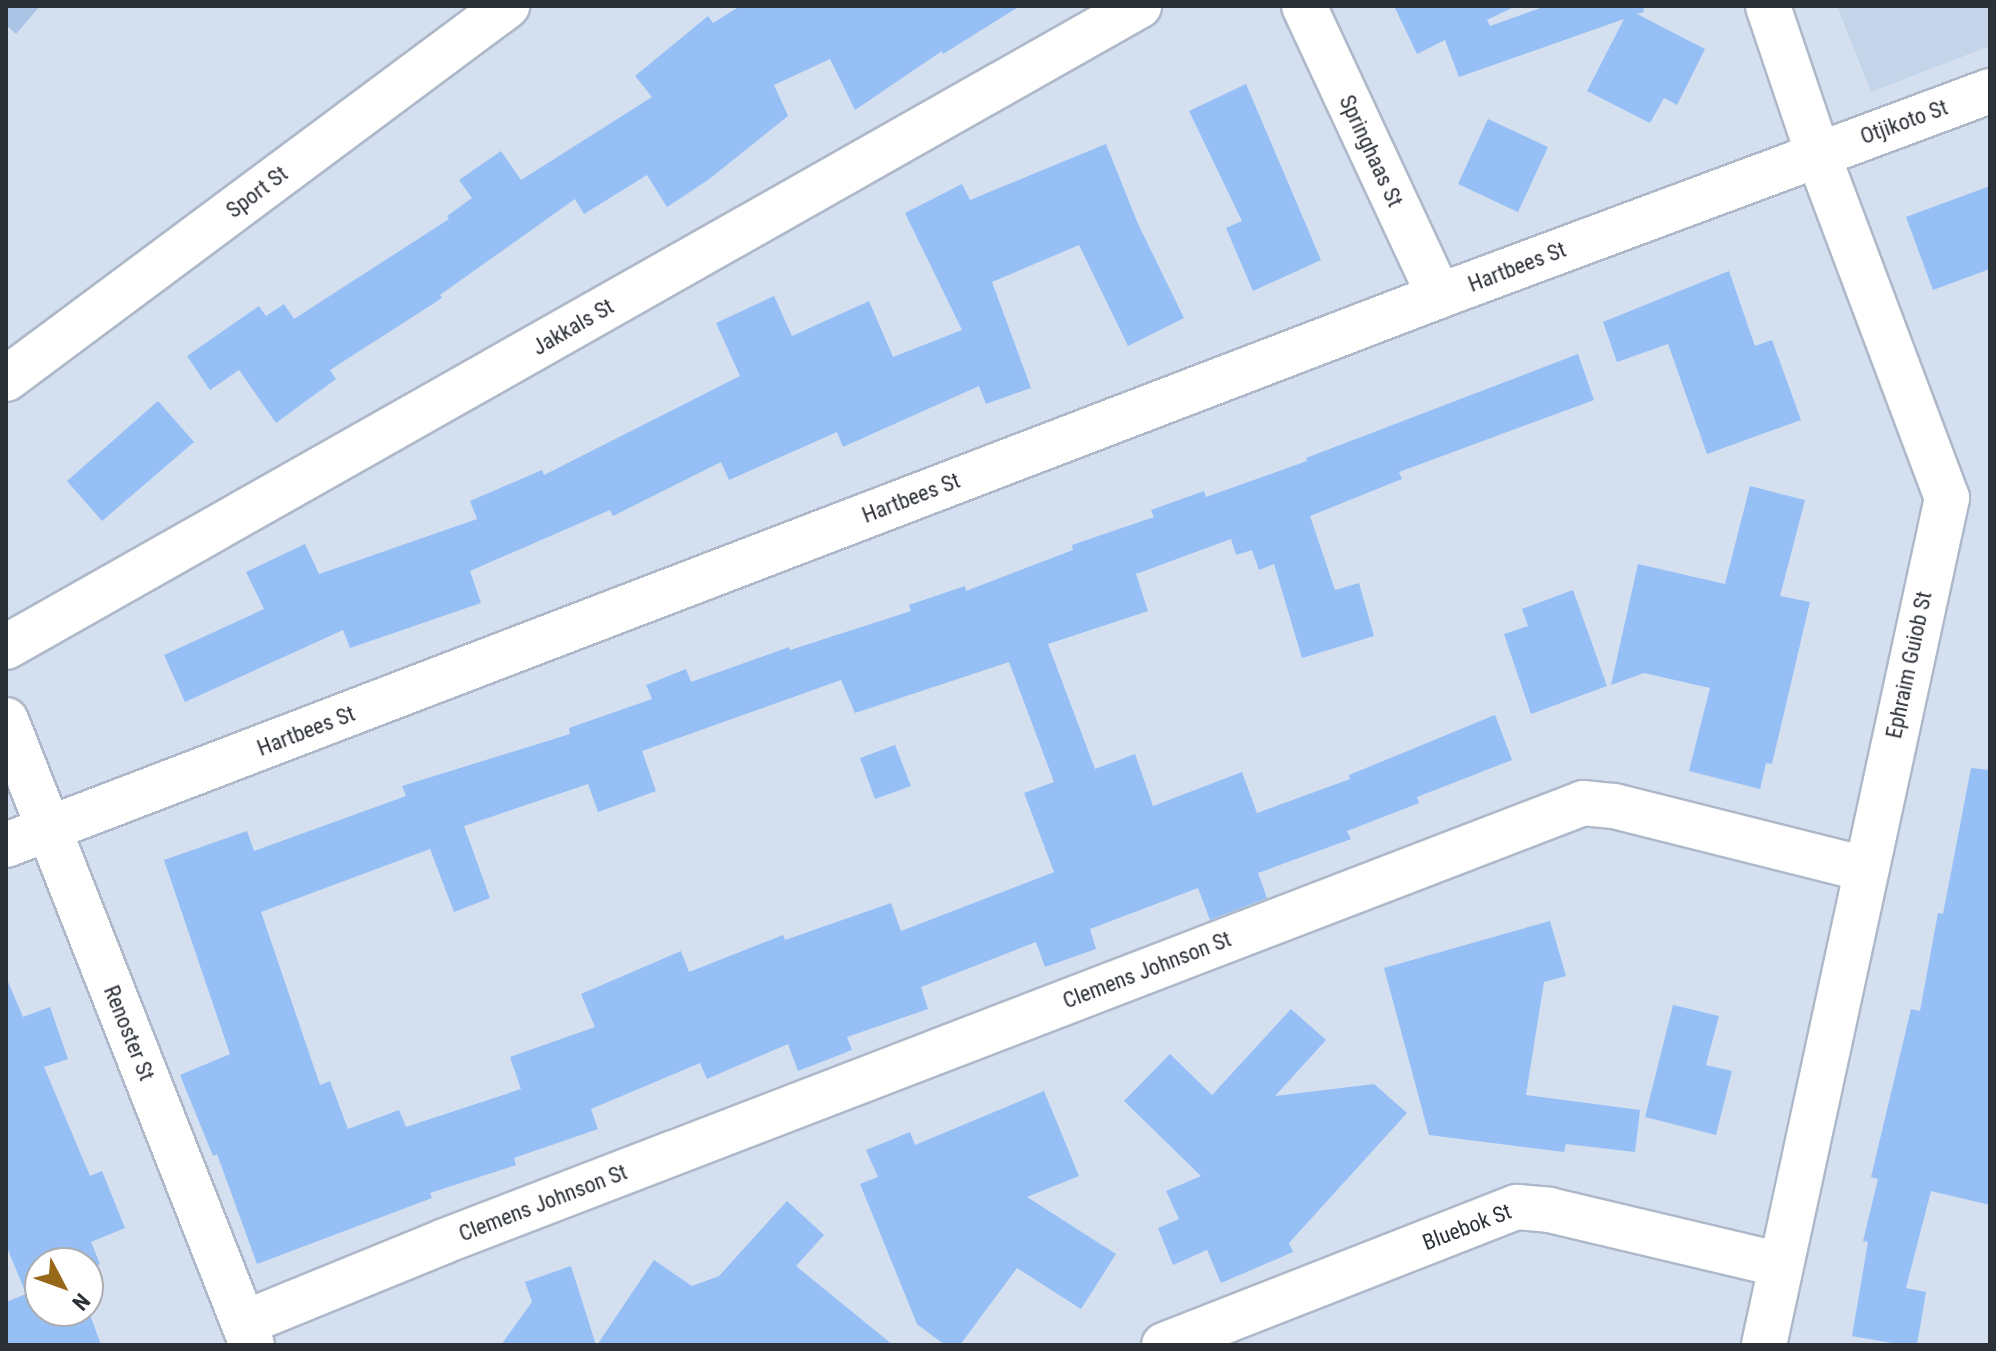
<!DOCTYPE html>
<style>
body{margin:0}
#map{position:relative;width:1996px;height:1351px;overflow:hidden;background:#d4e0f0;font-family:"Roboto Condensed",sans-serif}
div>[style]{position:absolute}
.built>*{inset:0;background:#c4d5ea}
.green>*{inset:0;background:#aac4e6}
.building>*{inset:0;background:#96bff6}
.roads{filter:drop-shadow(2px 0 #adb9c9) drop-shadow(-2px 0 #adb9c9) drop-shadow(0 2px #adb9c9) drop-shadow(0 -2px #adb9c9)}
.minor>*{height:44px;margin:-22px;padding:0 22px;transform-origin:22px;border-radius:22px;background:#fff}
span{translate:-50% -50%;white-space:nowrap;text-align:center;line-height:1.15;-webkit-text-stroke:6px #fff;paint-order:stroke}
.street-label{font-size:22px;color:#2c3037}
.frame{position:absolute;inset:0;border:8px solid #2c3037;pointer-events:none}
.north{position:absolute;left:24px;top:1247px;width:80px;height:80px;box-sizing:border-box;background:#fff;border:2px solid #abacaf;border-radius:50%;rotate:131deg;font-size:22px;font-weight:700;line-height:32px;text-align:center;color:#2c3037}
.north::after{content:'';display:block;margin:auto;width:28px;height:36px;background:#966817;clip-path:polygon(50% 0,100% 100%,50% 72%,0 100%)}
</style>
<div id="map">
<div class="built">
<i style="clip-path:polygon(1837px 6px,1990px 6px,1990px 46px,1871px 92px)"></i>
</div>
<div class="green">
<i style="clip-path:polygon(6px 6px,40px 6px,16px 34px,6px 25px)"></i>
</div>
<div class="building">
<i style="clip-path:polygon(740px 6px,1020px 6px,943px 54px,942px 51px,855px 110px,830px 59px,774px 85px,788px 116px,708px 180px,667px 207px,647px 175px,584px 214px,575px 199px,440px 295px,442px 298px,330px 370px,336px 379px,276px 423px,239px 370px,210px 390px,187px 356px,259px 306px,266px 316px,284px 304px,294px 319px,449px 219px,447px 216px,472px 198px,459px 180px,501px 151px,521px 180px,652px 97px,635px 76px,708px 16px,713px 23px)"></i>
<i style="clip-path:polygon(1394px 6px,1516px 6px,1487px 20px,1490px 26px,1546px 6px,1643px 6px,1644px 12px,1637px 14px,1705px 49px,1677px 105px,1664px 98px,1650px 123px,1587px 91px,1624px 19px,1459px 77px,1445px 40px,1417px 54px)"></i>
<i style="clip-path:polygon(1246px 84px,1321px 260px,1253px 291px,1226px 228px,1242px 221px,1189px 111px)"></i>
<i style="clip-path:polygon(1488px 119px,1548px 147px,1518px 212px,1458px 184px)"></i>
<i style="clip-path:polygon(1106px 144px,1138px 224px,1184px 318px,1128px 346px,1079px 245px,992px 282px,1031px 388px,986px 404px,979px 386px,843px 447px,837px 432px,729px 480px,721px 462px,613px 516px,610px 510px,470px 571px,481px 603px,350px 648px,343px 630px,185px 702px,164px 655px,264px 609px,246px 572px,305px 544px,319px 574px,477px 519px,470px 501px,542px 470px,544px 475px,740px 376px,716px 323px,774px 296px,792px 336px,869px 301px,893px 357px,962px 330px,905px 213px,962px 184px,970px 200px)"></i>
<i style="clip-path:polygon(1990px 186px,1990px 269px,1933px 290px,1906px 217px)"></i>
<i style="clip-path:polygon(1729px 271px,1755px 346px,1772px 340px,1801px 420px,1707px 454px,1668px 344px,1617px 362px,1603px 322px)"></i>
<i style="clip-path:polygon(evenodd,1578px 354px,1594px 400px,1399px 472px,1402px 479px,1310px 516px,1335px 590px,1359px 583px,1374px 636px,1302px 658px,1274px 564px,1259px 570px,1252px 550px,1236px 555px,1231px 539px,1136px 574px,1148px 611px,1048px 644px,1095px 769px,1135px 754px,1153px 806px,1242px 772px,1257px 813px,1350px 779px,1349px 775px,1495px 715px,1512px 760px,1417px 797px,1419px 803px,1347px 831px,1351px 839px,1258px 873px,1267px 898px,1210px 920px,1198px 888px,1090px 929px,1096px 949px,1045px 967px,1036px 942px,921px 987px,928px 1009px,847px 1037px,852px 1050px,798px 1071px,788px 1044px,707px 1079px,700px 1063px,591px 1109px,598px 1129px,514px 1158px,516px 1165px,430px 1193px,432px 1198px,257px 1264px,217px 1154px,213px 1156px,180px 1075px,230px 1054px,164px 860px,247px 831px,254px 851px,406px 796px,402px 786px,570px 734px,569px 728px,652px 699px,646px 685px,686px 669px,691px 682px,789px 647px,790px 650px,911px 611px,909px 605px,965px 586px,966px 591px,1073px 550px,1072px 545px,1154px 517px,1151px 510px,1204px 491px,1206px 497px,1307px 461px,1306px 458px,1578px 354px,1009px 662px,1054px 782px,1024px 793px,1054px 872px,901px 931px,891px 903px,785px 940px,783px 935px,689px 972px,681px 951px,581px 994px,595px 1027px,510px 1057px,521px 1089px,406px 1127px,399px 1110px,348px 1129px,330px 1081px,320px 1085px,261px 912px,430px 849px,454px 912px,490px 898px,464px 826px,588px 784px,598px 812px,656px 791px,642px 751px,841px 680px,855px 713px,1009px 662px)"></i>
<i style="clip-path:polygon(158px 401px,194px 442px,102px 521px,67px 481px)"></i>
<i style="clip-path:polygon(1750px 486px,1805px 500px,1780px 596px,1810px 602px,1772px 764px,1766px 763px,1760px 789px,1689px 771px,1710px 688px,1644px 673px,1611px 685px,1638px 564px,1725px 584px)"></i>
<i style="clip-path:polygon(1573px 590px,1607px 686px,1531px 714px,1504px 634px,1528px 626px,1522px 609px)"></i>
<i style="clip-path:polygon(895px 745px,911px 786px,875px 799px,860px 758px)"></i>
<i style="clip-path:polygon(1971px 768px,1990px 770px,1990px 1205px,1931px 1191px,1906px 1288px,1926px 1292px,1917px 1345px,1903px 1345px,1852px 1336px,1868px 1242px,1863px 1241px,1878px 1179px,1871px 1177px,1911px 1009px,1920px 1011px,1938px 913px,1943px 914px)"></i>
<i style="clip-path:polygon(1550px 921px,1566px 976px,1544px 982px,1526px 1095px,1640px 1110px,1635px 1152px,1566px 1144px,1564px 1152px,1429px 1135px,1384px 968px)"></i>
<i style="clip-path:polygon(6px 977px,23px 1017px,50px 1007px,68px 1059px,44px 1067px,90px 1176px,102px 1171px,125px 1228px,91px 1242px,100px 1264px,88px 1269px,88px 1263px,40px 1263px,40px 1311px,88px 1309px,101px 1345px,6px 1345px,6px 1302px,26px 1294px,6px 1245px)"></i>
<i style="clip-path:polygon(1673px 1005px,1719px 1016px,1706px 1065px,1732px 1071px,1716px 1135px,1645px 1117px)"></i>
<i style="clip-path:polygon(1291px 1009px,1326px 1040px,1275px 1096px,1374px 1084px,1407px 1113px,1289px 1243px,1293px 1252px,1221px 1283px,1207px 1250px,1173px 1265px,1158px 1228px,1179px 1219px,1166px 1191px,1201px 1176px,1124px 1101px,1170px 1054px,1212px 1095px)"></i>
<i style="clip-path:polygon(1044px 1091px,1079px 1176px,1027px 1197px,1116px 1254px,1081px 1309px,1017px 1268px,960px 1345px,945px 1345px,917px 1324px,860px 1184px,878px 1177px,866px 1150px,910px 1132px,915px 1145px)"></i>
<i style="clip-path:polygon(787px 1201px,824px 1235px,796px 1266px,893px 1345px,597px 1345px,654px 1260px,692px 1286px,719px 1276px)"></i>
<i style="clip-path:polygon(571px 1266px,596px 1345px,501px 1345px,532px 1302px,525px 1282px)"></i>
</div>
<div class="roads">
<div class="minor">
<i style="left:1304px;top:6px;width:320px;rotate:65deg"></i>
<i style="left:6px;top:379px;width:625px;rotate:-36.67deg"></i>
<i style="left:6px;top:647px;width:1302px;rotate:-29.5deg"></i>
<i style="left:6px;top:720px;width:672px;rotate:68.52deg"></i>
<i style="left:6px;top:845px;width:1535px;rotate:-20.96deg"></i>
<i style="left:1439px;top:296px;width:588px;rotate:-20.41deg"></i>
<i style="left:244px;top:1323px;width:214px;rotate:-22.2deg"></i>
<i style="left:442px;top:1242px;width:1223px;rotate:-21.04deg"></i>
<i style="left:1583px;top:803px;width:31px;rotate:6deg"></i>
<i style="left:1614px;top:806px;width:259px;rotate:14.1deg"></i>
<i style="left:1164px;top:1345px;width:379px;rotate:-21.4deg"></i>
<i style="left:1517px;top:1207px;width:32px;rotate:5deg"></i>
<i style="left:1549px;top:1210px;width:238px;rotate:13.3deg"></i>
<i style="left:1764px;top:1345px;width:867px;rotate:-77.81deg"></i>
<i style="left:1947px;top:498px;width:367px;rotate:-110.6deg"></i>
<i style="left:1818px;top:154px;width:156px;rotate:-108.7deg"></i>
</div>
</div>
<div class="street-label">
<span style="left:1904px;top:122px;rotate:-20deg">Otjikoto St</span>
<span style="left:1371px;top:151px;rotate:65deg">Springhaas St</span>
<span style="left:257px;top:192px;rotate:-37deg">Sport St</span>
<span style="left:1517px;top:267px;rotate:-21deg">Hartbees St</span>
<span style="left:573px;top:327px;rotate:-30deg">Jakkals St</span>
<span style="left:911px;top:498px;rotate:-21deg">Hartbees St</span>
<span style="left:1909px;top:665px;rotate:-78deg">Ephraim Guiob St</span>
<span style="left:306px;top:731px;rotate:-21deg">Hartbees St</span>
<span style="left:1147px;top:970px;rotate:-21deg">Clemens Johnson St</span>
<span style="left:129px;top:1033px;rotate:68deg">Renoster St</span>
<span style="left:543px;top:1203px;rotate:-21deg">Clemens Johnson St</span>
<span style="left:1467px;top:1227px;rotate:-21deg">Bluebok St</span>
</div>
<div class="frame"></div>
<div class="north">N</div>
</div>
